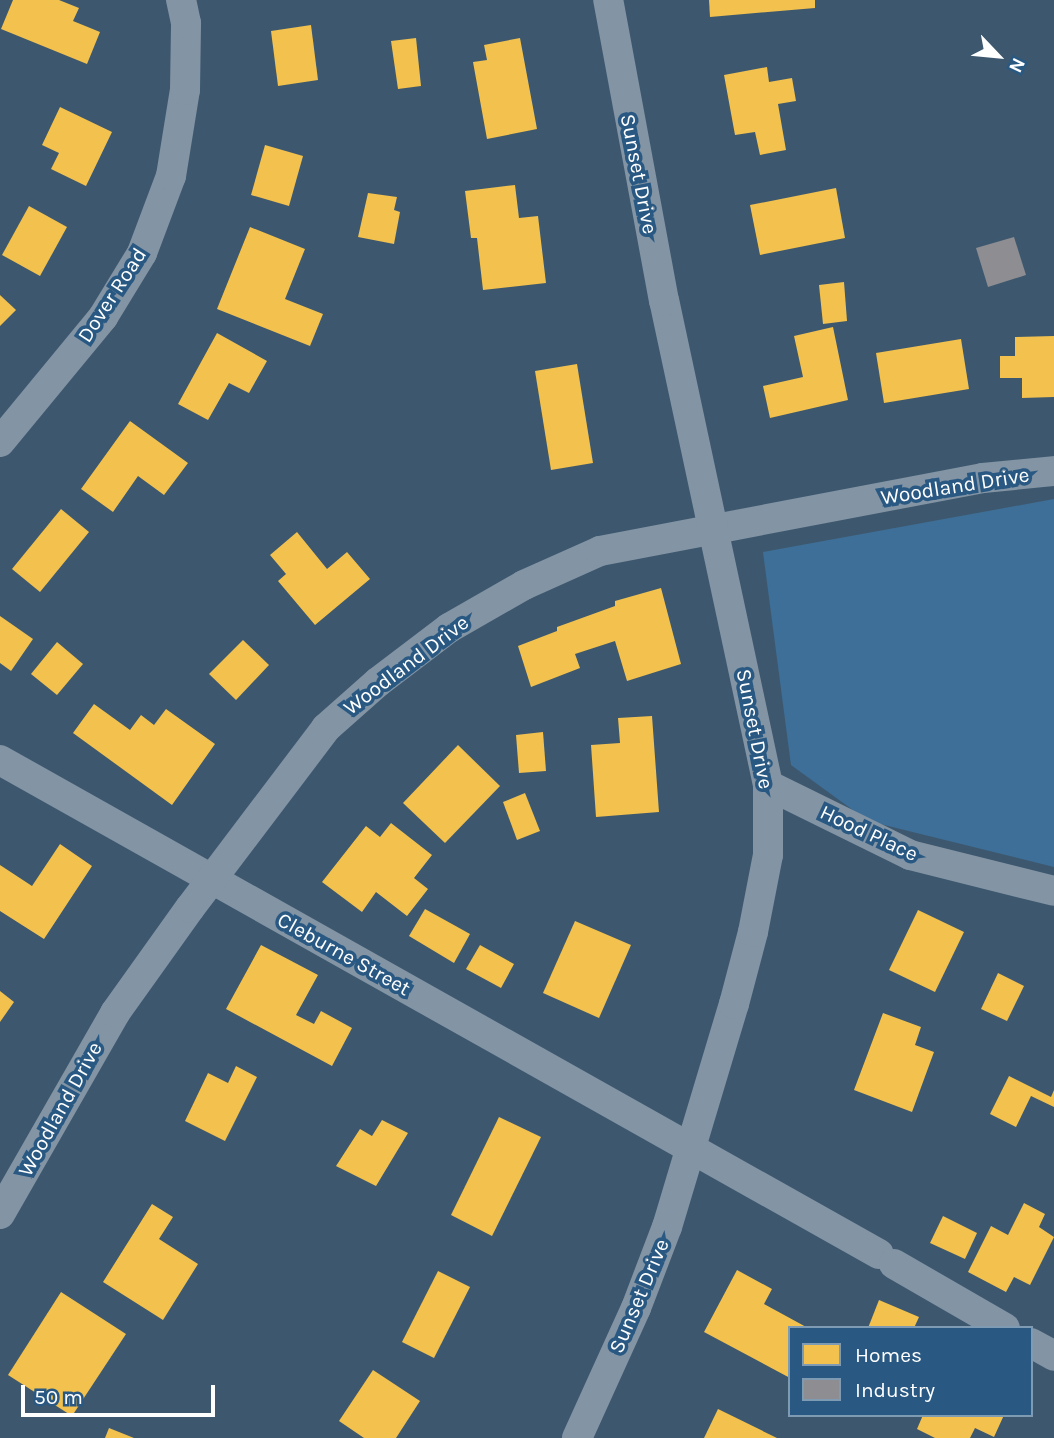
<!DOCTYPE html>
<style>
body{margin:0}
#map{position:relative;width:1054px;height:1438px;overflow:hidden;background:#3d586e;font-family:Karla,sans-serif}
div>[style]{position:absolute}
.green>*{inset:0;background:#3e6f98}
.homes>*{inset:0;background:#f2c14e}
.industry>*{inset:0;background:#8d8d92}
.minor>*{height:30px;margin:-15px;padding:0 15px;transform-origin:15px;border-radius:15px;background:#8394a4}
span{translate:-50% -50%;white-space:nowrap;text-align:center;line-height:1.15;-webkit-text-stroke:7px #295982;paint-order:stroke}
.street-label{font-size:21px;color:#fff}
.legend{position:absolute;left:788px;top:1326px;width:245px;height:91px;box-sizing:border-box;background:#295982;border:2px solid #7f9bb4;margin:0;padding:9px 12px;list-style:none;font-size:21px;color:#fff}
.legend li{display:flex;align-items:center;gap:14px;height:35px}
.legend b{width:35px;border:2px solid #7f9bb4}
.north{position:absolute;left:963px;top:21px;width:70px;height:70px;-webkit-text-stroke:5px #295982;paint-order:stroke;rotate:116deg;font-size:19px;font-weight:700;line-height:28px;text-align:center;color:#fff}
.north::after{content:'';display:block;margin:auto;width:24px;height:32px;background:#fff;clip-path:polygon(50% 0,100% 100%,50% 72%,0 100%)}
.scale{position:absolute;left:21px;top:1385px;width:194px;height:32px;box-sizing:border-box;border:4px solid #fff;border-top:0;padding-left:9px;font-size:21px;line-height:24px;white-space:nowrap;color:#fff;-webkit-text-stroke:5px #295982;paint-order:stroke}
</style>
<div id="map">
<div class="green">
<i style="clip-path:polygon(1054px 499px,1054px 867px,868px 821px,791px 765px,763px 552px)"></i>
</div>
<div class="homes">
<i style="clip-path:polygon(13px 0,59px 0,79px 8px,73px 21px,100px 32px,87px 64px,1px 29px)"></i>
<i style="clip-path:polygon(709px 0,815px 0,815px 8px,710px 17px)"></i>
<i style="clip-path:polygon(311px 25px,318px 80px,278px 86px,271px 31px)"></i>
<i style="clip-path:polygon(416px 38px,421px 86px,398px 89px,391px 41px)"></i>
<i style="clip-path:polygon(520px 38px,537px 129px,487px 139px,473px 62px,487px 60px,484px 45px)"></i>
<i style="clip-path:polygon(767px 67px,769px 82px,792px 78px,796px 101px,778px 104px,786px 150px,760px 155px,755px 132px,735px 135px,724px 75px)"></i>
<i style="clip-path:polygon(60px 107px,112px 132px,86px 186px,51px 169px,59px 153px,42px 145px)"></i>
<i style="clip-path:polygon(265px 145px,303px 156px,289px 206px,251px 195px)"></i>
<i style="clip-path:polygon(515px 185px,519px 218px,538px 216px,546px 283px,483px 290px,477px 238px,471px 238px,465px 191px)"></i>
<i style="clip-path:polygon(836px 188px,845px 238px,760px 255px,750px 205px)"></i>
<i style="clip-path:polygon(368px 193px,397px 197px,394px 210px,400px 212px,394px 244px,358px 237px)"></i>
<i style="clip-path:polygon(29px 206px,67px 227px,40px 276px,2px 255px)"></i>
<i style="clip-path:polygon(250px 227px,305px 249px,285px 299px,323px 314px,310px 346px,217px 309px)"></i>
<i style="clip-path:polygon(844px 282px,847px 321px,823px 324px,819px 285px)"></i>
<i style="clip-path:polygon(0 295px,16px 310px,0 326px)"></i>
<i style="clip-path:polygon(833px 327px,848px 400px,770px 418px,763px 386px,803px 377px,794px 336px)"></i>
<i style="clip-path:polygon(217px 333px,267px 361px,249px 393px,229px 383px,208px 420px,178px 404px)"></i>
<i style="clip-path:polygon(1054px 336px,1054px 397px,1022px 398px,1022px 378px,1000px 378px,1000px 356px,1015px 356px,1015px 337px)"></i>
<i style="clip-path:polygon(961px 339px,969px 389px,884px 403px,876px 353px)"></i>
<i style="clip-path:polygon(577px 364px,593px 463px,551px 470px,535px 371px)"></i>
<i style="clip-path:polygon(130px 421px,188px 463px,164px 495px,138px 476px,113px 512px,81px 489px)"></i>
<i style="clip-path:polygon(61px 509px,89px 532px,40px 592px,12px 569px)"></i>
<i style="clip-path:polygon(297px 532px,327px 569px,347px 552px,370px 579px,315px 625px,278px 581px,286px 574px,270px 555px)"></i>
<i style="clip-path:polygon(661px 588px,681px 664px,627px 681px,615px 641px,575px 654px,580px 668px,531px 687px,518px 646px,557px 631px,557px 627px,615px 606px,615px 601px)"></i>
<i style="clip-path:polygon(0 616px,33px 639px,11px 671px,0 663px)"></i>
<i style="clip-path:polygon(243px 640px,269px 665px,236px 700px,209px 674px)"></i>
<i style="clip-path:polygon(57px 642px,83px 664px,57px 695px,31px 674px)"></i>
<i style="clip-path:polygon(94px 704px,130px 730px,141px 715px,154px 725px,166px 709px,215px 744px,172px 805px,73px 733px)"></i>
<i style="clip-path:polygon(652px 716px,659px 812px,596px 817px,591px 745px,620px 743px,618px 718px)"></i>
<i style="clip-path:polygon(543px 732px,546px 771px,519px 773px,516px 735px)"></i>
<i style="clip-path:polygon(458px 745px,500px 786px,445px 843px,403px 803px)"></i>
<i style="clip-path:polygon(525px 793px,540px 831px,517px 840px,503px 802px)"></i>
<i style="clip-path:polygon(391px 823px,432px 855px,414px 878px,428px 889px,407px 916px,376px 892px,362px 912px,322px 882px,366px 826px,380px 837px)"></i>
<i style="clip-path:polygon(60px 844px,92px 866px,44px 939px,0 911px,0 865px,32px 886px)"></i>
<i style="clip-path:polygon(425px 909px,470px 934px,454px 963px,409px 936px)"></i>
<i style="clip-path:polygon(918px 910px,964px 932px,935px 992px,889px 970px)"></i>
<i style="clip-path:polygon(575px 921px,631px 945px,599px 1018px,543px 993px)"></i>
<i style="clip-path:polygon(261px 945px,318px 975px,296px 1015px,314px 1024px,321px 1011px,352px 1028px,332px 1066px,226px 1009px)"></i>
<i style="clip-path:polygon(480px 945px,514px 964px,501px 988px,466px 969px)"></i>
<i style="clip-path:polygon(998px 973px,1024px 986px,1007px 1021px,981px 1009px)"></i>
<i style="clip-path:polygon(0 991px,14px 1002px,0 1022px)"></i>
<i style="clip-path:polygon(883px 1013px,921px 1027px,915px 1045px,934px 1052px,912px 1112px,854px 1090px)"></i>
<i style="clip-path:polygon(236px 1066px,257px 1077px,225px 1141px,185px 1121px,208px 1073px,228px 1083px)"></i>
<i style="clip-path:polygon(1009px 1076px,1051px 1097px,1054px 1090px,1054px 1107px,1031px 1096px,1016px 1127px,990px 1114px)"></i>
<i style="clip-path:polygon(499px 1117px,541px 1137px,492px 1236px,451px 1215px)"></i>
<i style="clip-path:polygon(382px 1120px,408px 1133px,376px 1186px,336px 1166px,360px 1129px,372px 1136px)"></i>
<i style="clip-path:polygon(1024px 1203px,1045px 1214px,1039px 1227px,1054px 1237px,1030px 1285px,1014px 1277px,1006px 1292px,968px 1272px,991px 1226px,1008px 1235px)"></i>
<i style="clip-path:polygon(152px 1204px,173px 1217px,159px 1239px,198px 1264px,163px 1320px,103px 1282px)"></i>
<i style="clip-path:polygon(943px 1216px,977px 1233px,965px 1259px,930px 1243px)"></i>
<i style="clip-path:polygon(737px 1270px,772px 1289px,764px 1304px,808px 1328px,790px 1328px,790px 1378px,704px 1332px)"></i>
<i style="clip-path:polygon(438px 1271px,470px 1287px,434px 1358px,402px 1342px)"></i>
<i style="clip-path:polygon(61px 1292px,126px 1334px,72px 1416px,8px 1375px)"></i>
<i style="clip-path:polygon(879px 1300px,919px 1317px,914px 1328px,868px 1328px)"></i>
<i style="clip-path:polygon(373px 1370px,420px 1401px,396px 1438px,364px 1438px,339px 1421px)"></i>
<i style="clip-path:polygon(718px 1409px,777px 1438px,704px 1438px)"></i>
<i style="clip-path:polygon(923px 1415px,1004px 1415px,994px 1437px,975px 1428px,970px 1438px,935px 1438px,917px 1429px)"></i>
<i style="clip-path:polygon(109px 1428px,134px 1438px,105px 1438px)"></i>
</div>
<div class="industry">
<i style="clip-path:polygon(1014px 237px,1026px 275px,988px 287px,976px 248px)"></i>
</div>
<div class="minor">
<i style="left:0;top:442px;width:162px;rotate:-50.5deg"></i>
<i style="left:103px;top:317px;width:75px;rotate:-58.6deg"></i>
<i style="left:142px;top:253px;width:82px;rotate:-69.4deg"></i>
<i style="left:171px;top:176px;width:87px;rotate:-80.8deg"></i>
<i style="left:185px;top:90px;width:67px;rotate:-89.1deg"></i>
<i style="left:186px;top:23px;width:24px;rotate:-102deg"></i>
<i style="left:0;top:760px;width:1008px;rotate:29.34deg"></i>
<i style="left:768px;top:785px;width:158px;rotate:26.2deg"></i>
<i style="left:910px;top:855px;width:148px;rotate:14deg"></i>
<i style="left:0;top:1214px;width:232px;rotate:-60.2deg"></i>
<i style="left:115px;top:1013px;width:129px;rotate:-54.5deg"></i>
<i style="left:190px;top:908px;width:226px;rotate:-52.9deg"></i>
<i style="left:326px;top:728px;width:69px;rotate:-41.5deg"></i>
<i style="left:378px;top:682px;width:89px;rotate:-37.3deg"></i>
<i style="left:449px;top:628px;width:86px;rotate:-29.8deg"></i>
<i style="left:524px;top:585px;width:83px;rotate:-24.1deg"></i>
<i style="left:600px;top:551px;width:390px;rotate:-10.8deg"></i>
<i style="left:983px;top:478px;width:71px;rotate:-5.6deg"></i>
<i style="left:894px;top:1264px;width:128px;rotate:30deg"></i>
<i style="left:1031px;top:1343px;width:26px;rotate:29deg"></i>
<i style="left:577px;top:1438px;width:143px;rotate:-65.6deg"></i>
<i style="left:636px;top:1308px;width:87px;rotate:-69.1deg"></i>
<i style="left:667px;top:1227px;width:233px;rotate:-73.3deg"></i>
<i style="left:734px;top:1004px;width:74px;rotate:-75.2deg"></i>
<i style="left:753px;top:932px;width:78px;rotate:-79deg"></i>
<i style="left:768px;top:855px;width:70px;rotate:-90deg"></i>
<i style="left:768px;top:785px;width:495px;rotate:-102.1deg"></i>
<i style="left:664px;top:301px;width:306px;rotate:-100.5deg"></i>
</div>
<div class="street-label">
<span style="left:639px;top:174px;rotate:79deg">Sunset Drive</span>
<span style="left:112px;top:295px;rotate:-57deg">Dover Road</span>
<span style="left:955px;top:486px;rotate:-9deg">Woodland Drive</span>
<span style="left:406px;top:665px;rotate:-37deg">Woodland Drive</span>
<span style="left:755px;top:729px;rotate:79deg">Sunset Drive</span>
<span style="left:869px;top:833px;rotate:25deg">Hood Place</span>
<span style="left:344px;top:954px;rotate:29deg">Cleburne Street</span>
<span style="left:60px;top:1109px;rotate:-61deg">Woodland Drive</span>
<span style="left:639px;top:1296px;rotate:-67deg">Sunset Drive</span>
</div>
<ul class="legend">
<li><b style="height:19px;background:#f2c14e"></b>Homes</li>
<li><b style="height:19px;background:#8d8d92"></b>Industry</li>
</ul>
<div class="north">N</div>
<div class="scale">50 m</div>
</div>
